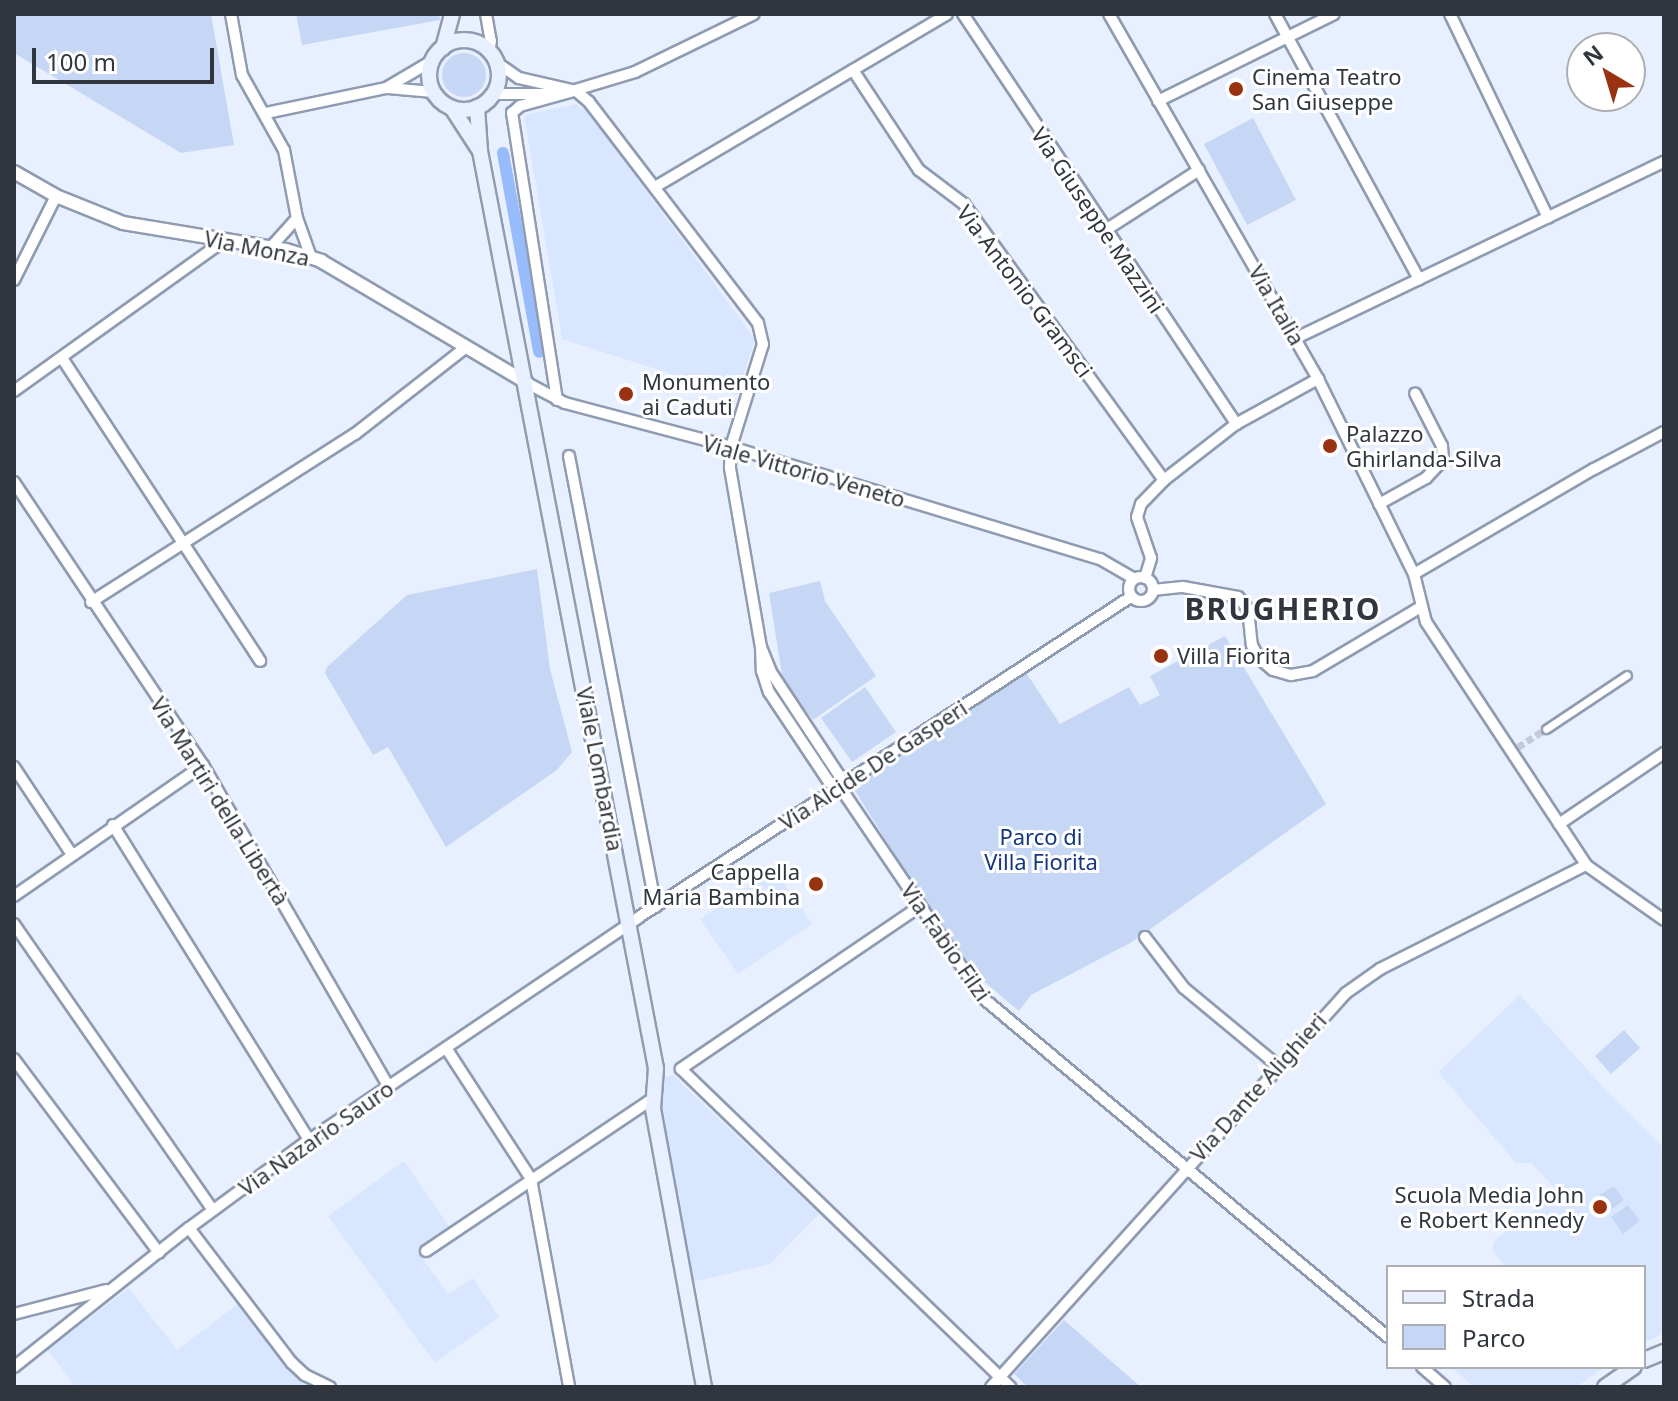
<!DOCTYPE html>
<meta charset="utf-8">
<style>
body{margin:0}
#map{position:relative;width:1678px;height:1401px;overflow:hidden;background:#e8f0ff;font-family:"Noto Sans",sans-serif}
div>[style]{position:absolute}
.built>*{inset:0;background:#d9e6ff}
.green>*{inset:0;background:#c6d7f5}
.round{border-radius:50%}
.canal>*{height:12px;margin:-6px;padding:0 6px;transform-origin:6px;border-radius:6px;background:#98bbfc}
.pedestrian-tunnel>*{height:7px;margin-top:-3.5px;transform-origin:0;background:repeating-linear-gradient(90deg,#c3cbd8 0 7px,transparent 0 10.5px)}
.roads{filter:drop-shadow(2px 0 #8f9bb1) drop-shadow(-2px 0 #8f9bb1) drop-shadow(0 2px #8f9bb1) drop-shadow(0 -2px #8f9bb1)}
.pedestrian>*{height:7px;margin:-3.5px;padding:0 3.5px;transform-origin:3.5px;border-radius:3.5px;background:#fff}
.minor>*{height:10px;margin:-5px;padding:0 5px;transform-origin:5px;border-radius:5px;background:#fff}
.minor>.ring{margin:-5px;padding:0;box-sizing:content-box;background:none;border:10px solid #fff;border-radius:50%}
.tertiary>*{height:12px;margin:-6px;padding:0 6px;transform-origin:6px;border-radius:6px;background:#fff}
.secondary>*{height:14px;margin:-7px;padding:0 7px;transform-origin:7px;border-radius:7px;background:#e8f0ff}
.secondary>.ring{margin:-7px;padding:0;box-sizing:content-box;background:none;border:14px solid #e8f0ff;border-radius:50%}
.dots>*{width:22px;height:22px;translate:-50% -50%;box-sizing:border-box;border:4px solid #fff;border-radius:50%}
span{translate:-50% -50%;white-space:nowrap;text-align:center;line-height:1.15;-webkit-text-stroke:6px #fff;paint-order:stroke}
.poi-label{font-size:22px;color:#30353e}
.left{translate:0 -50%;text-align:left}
.right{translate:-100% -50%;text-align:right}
.street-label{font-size:22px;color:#30353e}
.park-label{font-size:22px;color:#143780}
.district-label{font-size:30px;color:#30353e;font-weight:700;letter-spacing:2px}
.frame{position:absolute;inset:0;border:16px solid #30353e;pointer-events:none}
.legend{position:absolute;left:1386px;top:1265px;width:260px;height:104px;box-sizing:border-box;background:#fff;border:2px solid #acaeb2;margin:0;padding:10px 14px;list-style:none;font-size:24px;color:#30353e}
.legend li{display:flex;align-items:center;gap:16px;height:40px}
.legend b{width:40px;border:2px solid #acaeb2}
.north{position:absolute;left:1566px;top:32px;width:80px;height:80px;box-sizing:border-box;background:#fff;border:2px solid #acaeb2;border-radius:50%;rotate:322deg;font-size:22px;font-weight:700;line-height:32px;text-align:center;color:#30353e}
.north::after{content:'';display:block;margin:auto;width:28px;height:36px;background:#983210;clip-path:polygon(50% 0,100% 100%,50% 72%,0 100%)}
.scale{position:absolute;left:32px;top:48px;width:182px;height:36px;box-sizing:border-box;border:4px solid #30353e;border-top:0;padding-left:10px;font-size:24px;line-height:28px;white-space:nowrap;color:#30353e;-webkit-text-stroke:6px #fff;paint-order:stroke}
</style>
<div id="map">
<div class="built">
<i style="clip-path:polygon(576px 104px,588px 112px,755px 339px,737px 395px,562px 339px,524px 115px)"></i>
<i style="clip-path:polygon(774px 868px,812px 924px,738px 974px,700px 919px)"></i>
<i style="clip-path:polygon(1520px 995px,1603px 1087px,1664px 1148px,1664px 1333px,1644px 1343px,1644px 1267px,1505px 1267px,1492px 1249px,1495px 1240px,1558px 1191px,1531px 1163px,1516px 1163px,1438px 1072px)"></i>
<i style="clip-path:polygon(673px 1075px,819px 1214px,770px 1264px,688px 1283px,655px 1105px,660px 1079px)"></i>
<i style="clip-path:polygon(404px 1161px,451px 1229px,418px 1252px,448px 1294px,473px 1278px,499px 1317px,435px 1363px,328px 1216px)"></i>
<i style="clip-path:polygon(129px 1288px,177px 1350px,239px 1303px,285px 1365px,310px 1387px,76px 1387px,48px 1350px)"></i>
<i style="clip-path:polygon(1451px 1367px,1605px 1367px,1576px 1387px,1474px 1387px)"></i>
</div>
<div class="green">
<i style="clip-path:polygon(14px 14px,211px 14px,234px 145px,181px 153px,14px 53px)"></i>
<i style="clip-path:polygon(296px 14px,439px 14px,440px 20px,302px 45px)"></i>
<i class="round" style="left:442px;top:53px;width:44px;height:44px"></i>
<i style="clip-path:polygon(1253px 118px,1296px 200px,1247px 225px,1204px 144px)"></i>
<i style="clip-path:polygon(537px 569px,550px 669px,572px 752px,557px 770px,446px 847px,388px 747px,373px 755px,325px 673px,327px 667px,407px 595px)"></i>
<i style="clip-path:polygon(820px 581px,825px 601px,876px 676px,813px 720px,783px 681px,769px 593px)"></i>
<i style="clip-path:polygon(1225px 636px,1326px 804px,1132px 942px,1031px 995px,1019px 1011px,981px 979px,921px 897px,851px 784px,1025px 671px,1060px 724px,1129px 687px,1140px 705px,1160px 695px,1150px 676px)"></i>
<i style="clip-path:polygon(865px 687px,896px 732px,852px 762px,821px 718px)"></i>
<i style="clip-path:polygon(1624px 1030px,1640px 1048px,1611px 1074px,1595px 1056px)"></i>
<i style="clip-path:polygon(1614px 1186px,1624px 1200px,1608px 1212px,1597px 1197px)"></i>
<i style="clip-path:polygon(1628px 1205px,1640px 1221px,1623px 1234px,1611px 1217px)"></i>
<i style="clip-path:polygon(1064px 1320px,1141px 1387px,1028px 1387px,1014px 1374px)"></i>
</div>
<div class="canal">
<i style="left:503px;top:153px;width:202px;rotate:79.7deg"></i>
</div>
<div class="pedestrian-tunnel">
<i style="left:1518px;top:747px;width:33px;rotate:-33deg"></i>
</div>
<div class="roads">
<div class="pedestrian">
<i style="left:1546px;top:729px;width:97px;rotate:-33.7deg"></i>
</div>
<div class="minor">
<i style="left:231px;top:14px;width:62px;rotate:79.8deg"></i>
<i style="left:242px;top:75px;width:86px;rotate:60.8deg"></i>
<i style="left:284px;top:150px;width:69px;rotate:79.2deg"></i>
<i style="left:297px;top:218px;width:41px;rotate:70.3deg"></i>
<i style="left:486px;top:14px;width:27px;rotate:80deg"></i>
<i style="left:491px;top:41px;width:10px;rotate:101deg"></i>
<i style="left:963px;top:14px;width:493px;rotate:56.3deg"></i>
<i style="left:1109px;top:14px;width:421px;rotate:60.2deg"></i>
<i style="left:1318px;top:379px;width:217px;rotate:63.8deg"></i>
<i style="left:1414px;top:574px;width:49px;rotate:76deg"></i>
<i style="left:1426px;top:622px;width:291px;rotate:56.6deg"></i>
<i style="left:1586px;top:865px;width:95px;rotate:35.2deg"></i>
<i style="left:1275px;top:14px;width:302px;rotate:61.5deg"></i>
<i style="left:1450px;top:14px;width:226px;rotate:64.3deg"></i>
<i style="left:496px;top:62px;width:28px;rotate:35deg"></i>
<i style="left:519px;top:78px;width:58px;rotate:12.8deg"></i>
<i style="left:576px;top:91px;width:17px;rotate:40deg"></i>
<i style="left:589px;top:102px;width:278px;rotate:52.6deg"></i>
<i style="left:758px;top:323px;width:22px;rotate:77deg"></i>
<i style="left:763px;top:344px;width:108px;rotate:107.3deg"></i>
<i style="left:731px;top:447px;width:21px;rotate:93deg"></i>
<i style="left:730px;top:468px;width:182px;rotate:80.2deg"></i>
<i style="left:761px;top:647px;width:24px;rotate:88deg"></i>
<i style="left:762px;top:671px;width:22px;rotate:72deg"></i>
<i style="left:769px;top:692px;width:108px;rotate:56.3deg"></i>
<i style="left:829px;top:782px;width:12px;rotate:24deg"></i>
<i style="left:853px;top:70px;width:120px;rotate:56.6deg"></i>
<i style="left:919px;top:170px;width:56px;rotate:37.1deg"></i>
<i style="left:964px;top:204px;width:341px;rotate:54.1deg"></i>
<i style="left:388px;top:88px;width:45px;rotate:5.1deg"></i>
<i style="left:572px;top:91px;width:66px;rotate:-16.8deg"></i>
<i style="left:635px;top:72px;width:132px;rotate:-26deg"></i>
<i style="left:493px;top:94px;width:59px"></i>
<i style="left:1158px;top:101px;width:196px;rotate:-26.3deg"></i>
<i style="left:266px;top:113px;width:123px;rotate:-11.8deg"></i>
<i style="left:386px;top:88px;width:53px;rotate:-30.4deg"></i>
<i style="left:655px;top:187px;width:339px;rotate:-30.6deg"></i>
<i style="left:1104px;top:231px;width:113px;rotate:-32.7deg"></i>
<i style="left:271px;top:247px;width:39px;rotate:-48deg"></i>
<i style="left:14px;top:280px;width:94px;rotate:-63.4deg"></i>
<i style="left:1296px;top:338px;width:408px;rotate:-25.6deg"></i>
<i style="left:62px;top:358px;width:362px;rotate:56.8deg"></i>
<i style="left:527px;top:383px;width:43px;rotate:27.8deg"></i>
<i style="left:565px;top:403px;width:172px;rotate:14.8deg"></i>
<i style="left:731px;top:447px;width:386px;rotate:16.9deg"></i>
<i style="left:1100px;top:559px;width:39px;rotate:30deg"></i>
<i style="left:14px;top:391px;width:259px;rotate:-35.6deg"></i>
<i style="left:557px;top:400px;width:291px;rotate:-98.9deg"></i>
<i style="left:512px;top:113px;width:11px;rotate:-41deg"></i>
<i style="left:520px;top:106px;width:56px;rotate:-15.5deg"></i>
<i style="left:569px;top:456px;width:459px;rotate:79.1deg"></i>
<i style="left:14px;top:482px;width:340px;rotate:56.3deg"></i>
<i style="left:203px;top:765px;width:372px;rotate:60deg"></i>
<i style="left:1379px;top:504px;width:54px;rotate:-29deg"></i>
<i style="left:1426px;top:478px;width:25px;rotate:-47deg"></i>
<i style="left:1443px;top:460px;width:14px;rotate:-94deg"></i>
<i style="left:1442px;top:446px;width:59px;rotate:-117deg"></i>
<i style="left:1414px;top:574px;width:208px;rotate:-30.3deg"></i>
<i style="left:1594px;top:469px;width:79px;rotate:-27.9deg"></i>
<i class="ring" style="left:1129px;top:577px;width:14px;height:14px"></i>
<i style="left:1145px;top:578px;width:21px;rotate:-73deg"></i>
<i style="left:1151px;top:558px;width:43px;rotate:-108.9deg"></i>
<i style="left:1137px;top:517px;width:14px;rotate:-73deg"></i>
<i style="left:1141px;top:504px;width:33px;rotate:-46deg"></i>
<i style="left:1164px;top:480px;width:91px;rotate:-37.9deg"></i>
<i style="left:1236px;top:424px;width:94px;rotate:-28.8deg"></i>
<i style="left:1153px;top:590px;width:30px;rotate:-6deg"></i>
<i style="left:1183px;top:587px;width:56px;rotate:10.3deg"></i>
<i style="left:1238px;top:597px;width:16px;rotate:50deg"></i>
<i style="left:1248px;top:609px;width:36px;rotate:84deg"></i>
<i style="left:1252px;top:645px;width:15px;rotate:62deg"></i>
<i style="left:1259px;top:658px;width:18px;rotate:41deg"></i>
<i style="left:1273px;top:670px;width:19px;rotate:16deg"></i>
<i style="left:1291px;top:675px;width:22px;rotate:-10deg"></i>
<i style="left:1313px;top:671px;width:126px;rotate:-30.7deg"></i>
<i style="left:91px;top:602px;width:313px;rotate:-32.5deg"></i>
<i style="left:355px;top:434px;width:140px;rotate:-38deg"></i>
<i style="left:761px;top:647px;width:27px;rotate:68deg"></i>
<i style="left:771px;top:672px;width:123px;rotate:56.6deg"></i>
<i style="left:839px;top:775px;width:12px;rotate:85deg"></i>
<i style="left:840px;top:787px;width:255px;rotate:55.9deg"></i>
<i style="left:983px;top:998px;width:528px;rotate:39.93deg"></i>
<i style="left:14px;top:767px;width:103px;rotate:56.5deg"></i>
<i style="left:1559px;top:824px;width:127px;rotate:-34.1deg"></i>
<i style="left:113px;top:825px;width:371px;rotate:58.1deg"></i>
<i style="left:14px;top:896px;width:230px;rotate:-34.7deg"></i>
<i style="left:919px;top:907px;width:288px;rotate:145.8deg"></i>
<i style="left:681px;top:1069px;width:458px;rotate:44deg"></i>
<i style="left:14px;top:924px;width:348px;rotate:55.2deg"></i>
<i style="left:1145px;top:937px;width:64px;rotate:52.6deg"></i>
<i style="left:1184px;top:988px;width:121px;rotate:39.6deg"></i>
<i style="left:446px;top:1048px;width:156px;rotate:57deg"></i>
<i style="left:531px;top:1179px;width:211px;rotate:79.6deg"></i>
<i style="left:14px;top:1059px;width:242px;rotate:53.2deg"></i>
<i style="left:189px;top:1228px;width:170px;rotate:52.7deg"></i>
<i style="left:292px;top:1363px;width:18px;rotate:43deg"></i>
<i style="left:305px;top:1375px;width:28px;rotate:26deg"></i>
<i style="left:426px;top:1251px;width:272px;rotate:-33.9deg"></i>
<i style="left:14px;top:1314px;width:95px;rotate:-14.6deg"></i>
<i style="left:14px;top:1367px;width:223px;rotate:-38.5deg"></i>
<i style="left:189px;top:1228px;width:149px;rotate:-36.3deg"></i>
<i style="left:309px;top:1140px;width:398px;rotate:-34deg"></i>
<i style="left:639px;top:917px;width:588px;rotate:-33.07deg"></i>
<i style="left:1422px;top:1367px;width:30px;rotate:41deg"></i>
<i style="left:991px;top:1387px;width:530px;rotate:-47.98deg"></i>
<i style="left:1346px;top:993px;width:42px;rotate:-35.2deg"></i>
<i style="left:1380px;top:969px;width:231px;rotate:-26.8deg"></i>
</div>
<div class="tertiary">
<i style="left:14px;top:172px;width:48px;rotate:29.7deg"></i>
<i style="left:56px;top:196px;width:72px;rotate:21.9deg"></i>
<i style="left:123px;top:223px;width:165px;rotate:9.4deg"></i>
<i style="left:286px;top:250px;width:37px;rotate:17deg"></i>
<i style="left:321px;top:261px;width:239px;rotate:30.6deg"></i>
</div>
<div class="secondary">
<i class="ring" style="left:429px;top:40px;width:56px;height:56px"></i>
<i style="left:443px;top:48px;width:35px;rotate:-75deg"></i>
<i style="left:477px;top:107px;width:44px;rotate:86.1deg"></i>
<i style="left:480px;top:151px;width:934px;rotate:79.14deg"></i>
<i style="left:656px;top:1068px;width:41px;rotate:94.2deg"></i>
<i style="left:653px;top:1109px;width:283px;rotate:79.6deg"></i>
<i style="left:452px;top:108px;width:48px;rotate:57deg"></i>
<i style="left:1644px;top:1360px;width:22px;rotate:-22deg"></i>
<i style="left:1605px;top:1387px;width:35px;rotate:-35deg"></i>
</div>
</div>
<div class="dots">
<i style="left:1236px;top:89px;background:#983210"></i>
<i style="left:626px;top:394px;background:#983210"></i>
<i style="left:1330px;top:446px;background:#983210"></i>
<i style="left:1161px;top:656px;background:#983210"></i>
<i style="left:816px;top:884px;background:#983210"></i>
<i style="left:1600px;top:1207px;background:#983210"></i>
</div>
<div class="poi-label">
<span class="left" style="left:1252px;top:89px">Cinema Teatro<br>San Giuseppe</span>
<span class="left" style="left:642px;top:394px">Monumento<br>ai Caduti</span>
<span class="left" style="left:1346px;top:446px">Palazzo<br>Ghirlanda-Silva</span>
<span class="left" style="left:1177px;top:656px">Villa Fiorita</span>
<span class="right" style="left:800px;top:884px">Cappella<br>Maria Bambina</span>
<span class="right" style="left:1584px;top:1207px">Scuola Media John<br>e Robert Kennedy</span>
</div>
<div class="street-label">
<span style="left:1098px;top:220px;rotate:56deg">Via Giuseppe Mazzini</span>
<span style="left:257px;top:248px;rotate:11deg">Via Monza</span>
<span style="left:1025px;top:291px;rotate:53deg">Via Antonio Gramsci</span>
<span style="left:1277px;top:305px;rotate:60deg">Via Italia</span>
<span style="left:804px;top:471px;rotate:16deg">Viale Vittorio Veneto</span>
<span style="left:873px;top:765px;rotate:-33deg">Via Alcide De Gasperi</span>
<span style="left:600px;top:769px;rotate:79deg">Viale Lombardia</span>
<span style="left:220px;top:801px;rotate:58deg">Via Martiri della Libertà</span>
<span style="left:946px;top:942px;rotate:55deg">Via Fabio Filzi</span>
<span style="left:1258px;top:1087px;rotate:-48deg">Via Dante Alighieri</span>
<span style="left:316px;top:1138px;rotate:-35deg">Via Nazario Sauro</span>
</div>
<div class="park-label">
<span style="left:1041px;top:849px">Parco di<br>Villa Fiorita</span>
</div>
<div class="district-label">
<span style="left:1283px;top:609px">BRUGHERIO</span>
</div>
<div class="frame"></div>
<ul class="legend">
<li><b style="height:10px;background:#e8f0ff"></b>Strada</li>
<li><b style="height:22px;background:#c6d7f5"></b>Parco</li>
</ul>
<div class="north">N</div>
<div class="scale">100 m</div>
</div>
